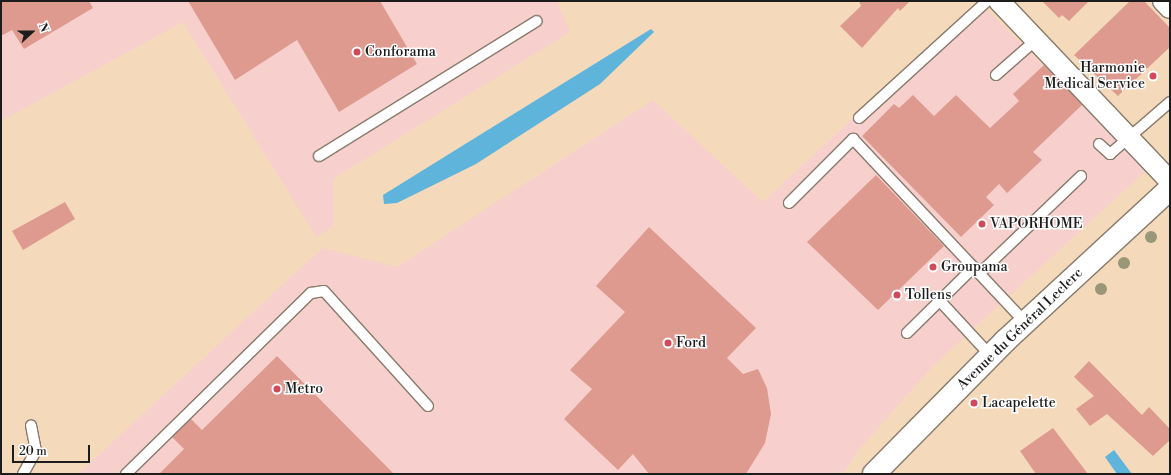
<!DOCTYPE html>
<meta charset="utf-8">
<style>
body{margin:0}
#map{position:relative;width:1171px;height:475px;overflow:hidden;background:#f4d9bb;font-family:"Libre Bodoni",serif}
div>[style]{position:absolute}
.built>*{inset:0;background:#f7d0cd}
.water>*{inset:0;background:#5fb4db}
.building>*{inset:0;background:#df9a90}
.roads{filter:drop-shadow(1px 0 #887a6c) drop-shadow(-1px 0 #887a6c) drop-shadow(0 1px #887a6c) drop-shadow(0 -1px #887a6c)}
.lane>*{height:10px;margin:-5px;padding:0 5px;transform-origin:5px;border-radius:5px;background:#fff}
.street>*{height:20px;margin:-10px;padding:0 10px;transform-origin:10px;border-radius:10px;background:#fff}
.secondary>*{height:22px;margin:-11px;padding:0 11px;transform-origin:11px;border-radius:11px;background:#fff}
.trees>*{width:12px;height:12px;margin:-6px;border-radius:50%;background:#999778}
.dots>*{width:11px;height:11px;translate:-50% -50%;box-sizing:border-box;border:2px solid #fff;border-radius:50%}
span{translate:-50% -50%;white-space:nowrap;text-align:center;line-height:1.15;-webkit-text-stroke:3px #fff;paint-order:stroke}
.poi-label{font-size:14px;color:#1c1c1c}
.left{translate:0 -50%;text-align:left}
.right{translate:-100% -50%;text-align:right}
.street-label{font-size:14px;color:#1c1c1c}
.frame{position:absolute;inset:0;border:2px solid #1c1c1c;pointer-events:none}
.north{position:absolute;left:12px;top:12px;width:40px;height:40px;-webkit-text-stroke:3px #fff;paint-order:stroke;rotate:69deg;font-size:11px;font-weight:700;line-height:16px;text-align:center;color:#1c1c1c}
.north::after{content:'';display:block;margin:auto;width:14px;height:18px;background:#1c1c1c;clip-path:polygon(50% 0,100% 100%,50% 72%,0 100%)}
.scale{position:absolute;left:12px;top:445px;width:78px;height:18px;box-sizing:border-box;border:2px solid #1c1c1c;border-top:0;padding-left:5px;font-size:12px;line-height:14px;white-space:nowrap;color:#1c1c1c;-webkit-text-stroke:3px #fff;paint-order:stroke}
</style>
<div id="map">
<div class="built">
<i style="clip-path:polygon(1px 1px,557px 1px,570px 32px,333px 179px,334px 226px,316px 237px,183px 22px,1px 121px)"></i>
<i style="clip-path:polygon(978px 1px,1148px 169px,933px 366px,857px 452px,843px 474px,78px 474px,322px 248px,397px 267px,653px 100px,763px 202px)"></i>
</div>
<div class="water">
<i style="clip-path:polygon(651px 29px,654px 32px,600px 84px,476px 164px,397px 203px,384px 204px,383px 195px)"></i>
<i style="clip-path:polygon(1114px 450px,1132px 474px,1117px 474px,1105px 457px)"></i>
</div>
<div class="building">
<i style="clip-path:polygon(1px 1px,89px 1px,93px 8px,24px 49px,12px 30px,1px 36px)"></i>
<i style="clip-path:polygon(188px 1px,380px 1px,417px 64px,339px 112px,297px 40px,235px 80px)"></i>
<i style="clip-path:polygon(859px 1px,910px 1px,900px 11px,898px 8px,862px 48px,840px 26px,861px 6px)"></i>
<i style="clip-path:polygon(1042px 1px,1089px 1px,1069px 21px,1062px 15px,1059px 18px)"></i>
<i style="clip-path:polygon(1130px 1px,1144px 1px,1170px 28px,1170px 47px,1118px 96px,1074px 55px)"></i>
<i style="clip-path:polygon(1044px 65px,1083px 104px,1033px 152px,1042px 160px,1007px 193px,999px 184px,986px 197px,994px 205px,961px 237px,862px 136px,894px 104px,899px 108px,913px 95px,934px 116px,956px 95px,990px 128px,1019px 101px,1013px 94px)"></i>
<i style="clip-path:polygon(876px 175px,944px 246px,878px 310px,807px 242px)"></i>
<i style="clip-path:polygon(65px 202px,75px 219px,23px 250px,12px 231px)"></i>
<i style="clip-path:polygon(649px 227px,756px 328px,727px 358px,743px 374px,758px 369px,767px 388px,771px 414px,765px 443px,746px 474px,649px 474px,633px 454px,618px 470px,564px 419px,592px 389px,570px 370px,625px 312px,596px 286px)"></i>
<i style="clip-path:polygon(277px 356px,394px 474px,159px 474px,184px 449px,166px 431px,185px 413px,202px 430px)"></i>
<i style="clip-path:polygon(1089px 361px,1142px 415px,1149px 407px,1170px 429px,1170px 440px,1153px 456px,1107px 414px,1090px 426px,1076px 409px,1094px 396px,1074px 377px)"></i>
<i style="clip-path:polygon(1053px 428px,1088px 474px,1036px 474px,1020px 451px)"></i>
</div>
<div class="roads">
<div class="lane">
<i style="left:996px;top:75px;width:55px;rotate:-41.3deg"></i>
<i style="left:859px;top:118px;width:173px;rotate:-42.4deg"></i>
<i style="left:1099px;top:144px;width:15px;rotate:42deg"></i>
<i style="left:1110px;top:154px;width:79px;rotate:-40.9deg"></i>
<i style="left:319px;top:156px;width:256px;rotate:-31.8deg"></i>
<i style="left:789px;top:203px;width:91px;rotate:-45deg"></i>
<i style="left:853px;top:139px;width:251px;rotate:46.8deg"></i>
<i style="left:980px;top:273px;width:140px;rotate:-43.8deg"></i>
<i style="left:940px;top:301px;width:75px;rotate:47.2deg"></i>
<i style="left:907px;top:333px;width:94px;rotate:-44.6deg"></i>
<i style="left:23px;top:474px;width:26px;rotate:-61deg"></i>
<i style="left:36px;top:451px;width:26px;rotate:-101deg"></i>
<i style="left:126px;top:474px;width:259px;rotate:-44.4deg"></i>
<i style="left:311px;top:293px;width:13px;rotate:-9deg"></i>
<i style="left:324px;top:291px;width:155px;rotate:47.9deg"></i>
</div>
<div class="street">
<i style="left:999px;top:1px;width:248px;rotate:46.5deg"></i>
<i style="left:1163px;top:1px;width:10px;rotate:45deg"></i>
</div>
<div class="secondary">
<i style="left:874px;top:474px;width:187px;rotate:-45.4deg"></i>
<i style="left:1005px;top:341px;width:224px;rotate:-42.7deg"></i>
</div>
</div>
<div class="trees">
<i style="left:1151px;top:237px"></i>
<i style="left:1124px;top:263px"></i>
<i style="left:1101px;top:289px"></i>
</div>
<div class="dots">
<i style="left:357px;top:52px;background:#d1495b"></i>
<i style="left:1153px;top:76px;background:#d1495b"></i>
<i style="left:982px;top:224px;background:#d1495b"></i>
<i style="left:933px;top:267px;background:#d1495b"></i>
<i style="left:897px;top:295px;background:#d1495b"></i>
<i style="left:668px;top:343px;background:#d1495b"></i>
<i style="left:277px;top:389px;background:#d1495b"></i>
<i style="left:974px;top:403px;background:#d1495b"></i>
</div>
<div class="poi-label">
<span class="left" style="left:365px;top:52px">Conforama</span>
<span class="right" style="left:1145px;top:76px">Harmonie<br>Medical Service</span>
<span class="left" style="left:990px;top:224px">VAPORHOME</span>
<span class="left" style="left:941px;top:267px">Groupama</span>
<span class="left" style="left:905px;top:295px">Tollens</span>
<span class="left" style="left:676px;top:343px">Ford</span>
<span class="left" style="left:285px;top:389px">Metro</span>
<span class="left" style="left:982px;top:403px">Lacapelette</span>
</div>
<div class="street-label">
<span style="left:1020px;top:329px;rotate:-44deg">Avenue du Général Leclerc</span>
</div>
<div class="frame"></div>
<div class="north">N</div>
<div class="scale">20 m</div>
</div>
